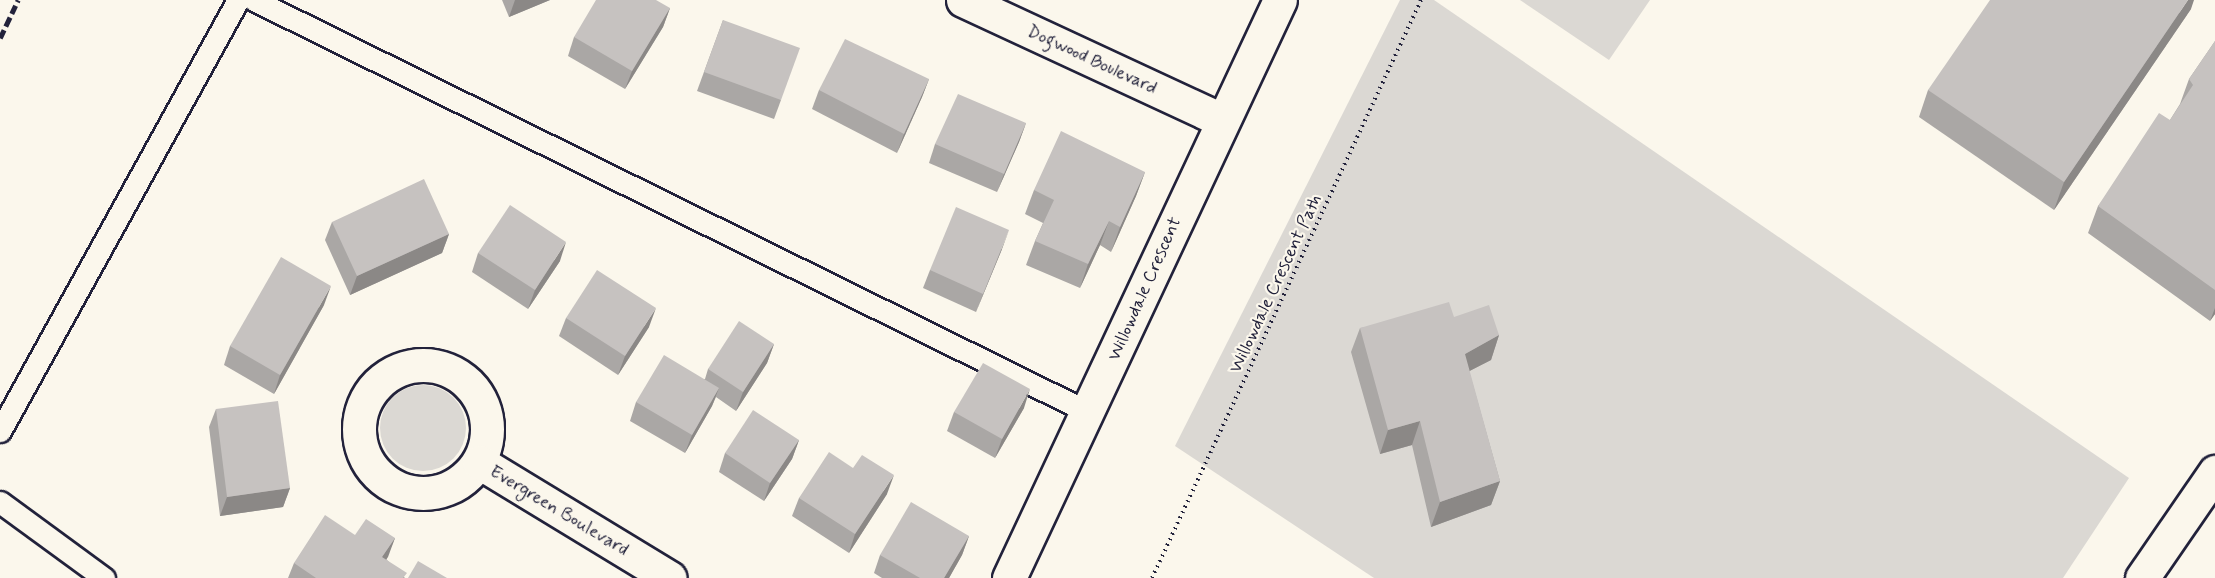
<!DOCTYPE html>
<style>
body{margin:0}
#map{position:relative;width:2215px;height:578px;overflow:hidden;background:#fbf7ec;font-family:Mynerve,sans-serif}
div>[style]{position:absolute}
.green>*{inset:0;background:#dbd8d3}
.round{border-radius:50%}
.path>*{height:4px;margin-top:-2px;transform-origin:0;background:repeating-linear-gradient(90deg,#22223b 0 1.5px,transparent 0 6px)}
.roads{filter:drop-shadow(2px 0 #22223b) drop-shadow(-2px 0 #22223b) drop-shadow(0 2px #22223b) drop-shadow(0 -2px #22223b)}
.lane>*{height:21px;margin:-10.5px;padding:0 10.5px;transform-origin:10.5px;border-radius:10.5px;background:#fbf7ec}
.street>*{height:33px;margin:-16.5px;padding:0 16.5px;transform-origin:16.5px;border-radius:16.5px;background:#fbf7ec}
.street>.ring{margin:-16.5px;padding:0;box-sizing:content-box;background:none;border:33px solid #fbf7ec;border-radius:50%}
.rail>*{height:4.5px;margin-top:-2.25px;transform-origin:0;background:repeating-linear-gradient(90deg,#22223b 0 9px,transparent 0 13.5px)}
.wall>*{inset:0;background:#aaa7a5}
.shaded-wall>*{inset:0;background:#8b8886}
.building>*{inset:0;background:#c6c2c0}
span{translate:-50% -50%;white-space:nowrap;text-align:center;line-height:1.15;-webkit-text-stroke:4.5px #fbf7ec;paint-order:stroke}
.street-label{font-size:18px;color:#22223b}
</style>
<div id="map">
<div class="green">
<i style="clip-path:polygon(1400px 0,1434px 0,2129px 478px,2063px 578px,1374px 578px,1175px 446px)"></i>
<i style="clip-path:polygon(1520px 0,1650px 0,1609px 60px)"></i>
<i class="round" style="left:380px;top:385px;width:86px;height:86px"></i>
</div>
<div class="path">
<i style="left:1152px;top:578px;width:638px;rotate:-65.04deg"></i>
</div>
<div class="roads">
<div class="lane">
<i style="left:254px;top:0;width:932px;rotate:26.29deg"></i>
<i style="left:0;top:431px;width:492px;rotate:-61.1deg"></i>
<i style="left:0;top:502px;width:129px;rotate:36.2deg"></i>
</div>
<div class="street">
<i style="left:963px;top:0;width:285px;rotate:24.9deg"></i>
<i class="ring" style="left:359px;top:365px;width:95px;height:95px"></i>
<i style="left:479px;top:462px;width:223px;rotate:31.3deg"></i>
<i style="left:1009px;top:578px;width:638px;rotate:-64.88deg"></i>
<i style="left:2142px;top:578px;width:129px;rotate:-55.4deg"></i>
</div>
</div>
<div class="rail">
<i style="left:0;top:38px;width:42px;rotate:-64.7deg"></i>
</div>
<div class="wall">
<i style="clip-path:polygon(502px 0,550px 0,509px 17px)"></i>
<i style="clip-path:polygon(670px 8px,663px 27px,625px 89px,568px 56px,574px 37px)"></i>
<i style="clip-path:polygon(2191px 9px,2054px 210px,1919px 117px,1928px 90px)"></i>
<i style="clip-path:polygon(723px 20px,781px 100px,774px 119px,697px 91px)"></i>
<i style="clip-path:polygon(2215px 41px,2215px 314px,2210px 321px,2088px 233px,2098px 206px,2170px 120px,2180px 104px,2189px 79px)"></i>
<i style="clip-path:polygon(929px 79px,922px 97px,897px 153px,812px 109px,819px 90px)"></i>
<i style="clip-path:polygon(1026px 123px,1019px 142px,997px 192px,929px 163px,935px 144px)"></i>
<i style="clip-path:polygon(1145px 172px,1136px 196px,1111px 252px,1100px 245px,1080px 288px,1026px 265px,1035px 241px,1043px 223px,1025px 214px,1034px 190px)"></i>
<i style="clip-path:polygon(332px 222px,449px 234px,442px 253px,350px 295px,325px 240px)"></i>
<i style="clip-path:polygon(1002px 249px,976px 312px,923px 288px,930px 270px)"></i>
<i style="clip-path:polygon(478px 253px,560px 261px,528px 309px,472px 272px)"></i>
<i style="clip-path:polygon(324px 305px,274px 394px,224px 365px,230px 346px)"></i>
<i style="clip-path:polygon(1454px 317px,1499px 335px,1491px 360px,1469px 371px,1500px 481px,1491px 505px,1431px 527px,1412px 445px,1380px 454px,1351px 352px,1360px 328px)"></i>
<i style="clip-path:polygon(566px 318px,649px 327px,618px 375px,559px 336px)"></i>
<i style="clip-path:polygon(774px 344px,767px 363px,736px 411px,716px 397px,712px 406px,685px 453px,630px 421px,636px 402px,705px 379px,708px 369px)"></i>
<i style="clip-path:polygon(1024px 408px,995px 458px,947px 431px,954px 412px)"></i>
<i style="clip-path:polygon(216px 409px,290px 488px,283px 507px,220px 516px,209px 427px)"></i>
<i style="clip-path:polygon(799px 440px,792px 459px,764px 501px,719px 472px,725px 453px)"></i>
<i style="clip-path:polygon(853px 468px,887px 494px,849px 553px,792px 516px,799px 498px)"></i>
<i style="clip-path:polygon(355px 535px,395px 538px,386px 559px,405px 578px,288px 578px,294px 563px)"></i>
<i style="clip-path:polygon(969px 536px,962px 555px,949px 578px,882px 578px,874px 573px,880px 555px)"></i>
</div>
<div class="shaded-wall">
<i style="clip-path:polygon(515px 0,550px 0,509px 17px)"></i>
<i style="clip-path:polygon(2188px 0,2194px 0,2191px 9px,2054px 210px,2064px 182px)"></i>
<i style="clip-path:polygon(670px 8px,663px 27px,625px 89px,632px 71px)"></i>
<i style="clip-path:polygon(929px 79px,922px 97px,897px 153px,904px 134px)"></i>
<i style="clip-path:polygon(1026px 123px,1019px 142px,997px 192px,1004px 174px)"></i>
<i style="clip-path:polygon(1145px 172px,1136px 196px,1111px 252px,1120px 227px)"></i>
<i style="clip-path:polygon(1109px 221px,1100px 245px,1080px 288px,1088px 264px)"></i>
<i style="clip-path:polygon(1009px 230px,1002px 249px,976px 312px,983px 294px)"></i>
<i style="clip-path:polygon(449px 234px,442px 253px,350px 295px,357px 276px)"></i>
<i style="clip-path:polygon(566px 242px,560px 261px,528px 309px,535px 290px)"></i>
<i style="clip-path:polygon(331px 286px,324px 305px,274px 394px,280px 375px)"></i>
<i style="clip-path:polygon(656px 308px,649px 327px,618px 375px,625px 356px)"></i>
<i style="clip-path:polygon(2215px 308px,2215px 314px,2210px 321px)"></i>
<i style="clip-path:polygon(1499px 335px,1491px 360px,1456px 378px,1465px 354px)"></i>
<i style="clip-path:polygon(774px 344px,767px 363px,736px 411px,743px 392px)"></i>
<i style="clip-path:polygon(719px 388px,712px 406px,685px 453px,692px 435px)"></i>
<i style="clip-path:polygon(1030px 389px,1024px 408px,995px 458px,1002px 439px)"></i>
<i style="clip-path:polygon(1420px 421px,1412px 445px,1380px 454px,1388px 430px)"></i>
<i style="clip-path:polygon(799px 440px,792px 459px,764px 501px,770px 483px)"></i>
<i style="clip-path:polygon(894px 475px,887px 494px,849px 553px,855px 534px)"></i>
<i style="clip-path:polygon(1500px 481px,1491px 505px,1431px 527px,1440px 502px)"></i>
<i style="clip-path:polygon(290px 488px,283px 507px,220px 516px,227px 497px)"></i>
<i style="clip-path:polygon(969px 536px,962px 555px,949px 578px,944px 578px)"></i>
<i style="clip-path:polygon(395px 538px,388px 557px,376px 575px,382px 557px)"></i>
</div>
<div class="building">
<i style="clip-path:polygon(596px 0,656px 0,670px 8px,632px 71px,574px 37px)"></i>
<i style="clip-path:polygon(1990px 0,2188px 0,2064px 182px,1928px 90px)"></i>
<i style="clip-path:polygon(723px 20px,800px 48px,781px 100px,704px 72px)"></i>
<i style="clip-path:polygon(845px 39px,929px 79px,904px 134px,819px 90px)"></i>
<i style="clip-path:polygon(2215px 41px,2215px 290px,2098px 206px,2159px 113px,2170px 120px,2193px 85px,2189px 79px)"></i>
<i style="clip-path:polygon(958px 94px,1026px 123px,1004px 174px,935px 144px)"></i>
<i style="clip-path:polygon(1061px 131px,1145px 172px,1120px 227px,1109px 221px,1088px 264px,1035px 241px,1054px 200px,1034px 190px)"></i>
<i style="clip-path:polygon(424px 179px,449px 234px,357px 276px,332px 222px)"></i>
<i style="clip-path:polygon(510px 205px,566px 242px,535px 290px,478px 253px)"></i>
<i style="clip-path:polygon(956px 207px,1009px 230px,983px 294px,930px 270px)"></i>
<i style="clip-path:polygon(281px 257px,331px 286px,280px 375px,230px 346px)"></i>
<i style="clip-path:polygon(597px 270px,656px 308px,625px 356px,566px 318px)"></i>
<i style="clip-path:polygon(1449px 302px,1454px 317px,1489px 305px,1499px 335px,1465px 354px,1500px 481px,1440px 502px,1420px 421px,1388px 430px,1360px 328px)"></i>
<i style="clip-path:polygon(739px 321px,774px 344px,743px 392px,708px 369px)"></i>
<i style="clip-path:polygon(664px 355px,719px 388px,692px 435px,636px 402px)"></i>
<i style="clip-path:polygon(983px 363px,1030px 389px,1002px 439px,954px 412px)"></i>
<i style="clip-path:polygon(278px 401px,290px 488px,227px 497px,216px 409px)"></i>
<i style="clip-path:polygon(753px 410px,799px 440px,770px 483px,725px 453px)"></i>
<i style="clip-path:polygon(829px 452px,853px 468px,862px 455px,894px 475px,855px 534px,799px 498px)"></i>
<i style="clip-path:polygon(911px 502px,969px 536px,944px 578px,920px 578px,880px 555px)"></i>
<i style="clip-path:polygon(325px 515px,355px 535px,366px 519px,395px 538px,382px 557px,407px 573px,403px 578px,316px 578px,294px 563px)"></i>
<i style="clip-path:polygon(418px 561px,447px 578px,408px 578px)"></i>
</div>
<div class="street-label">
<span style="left:1092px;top:60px;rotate:25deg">Dogwood Boulevard</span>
<span style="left:1276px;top:284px;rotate:-65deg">Willowdale Crescent Path</span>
<span style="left:1145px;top:289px;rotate:-66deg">Willowdale Crescent</span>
<span style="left:559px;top:511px;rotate:31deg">Evergreen Boulevard</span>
</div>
</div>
